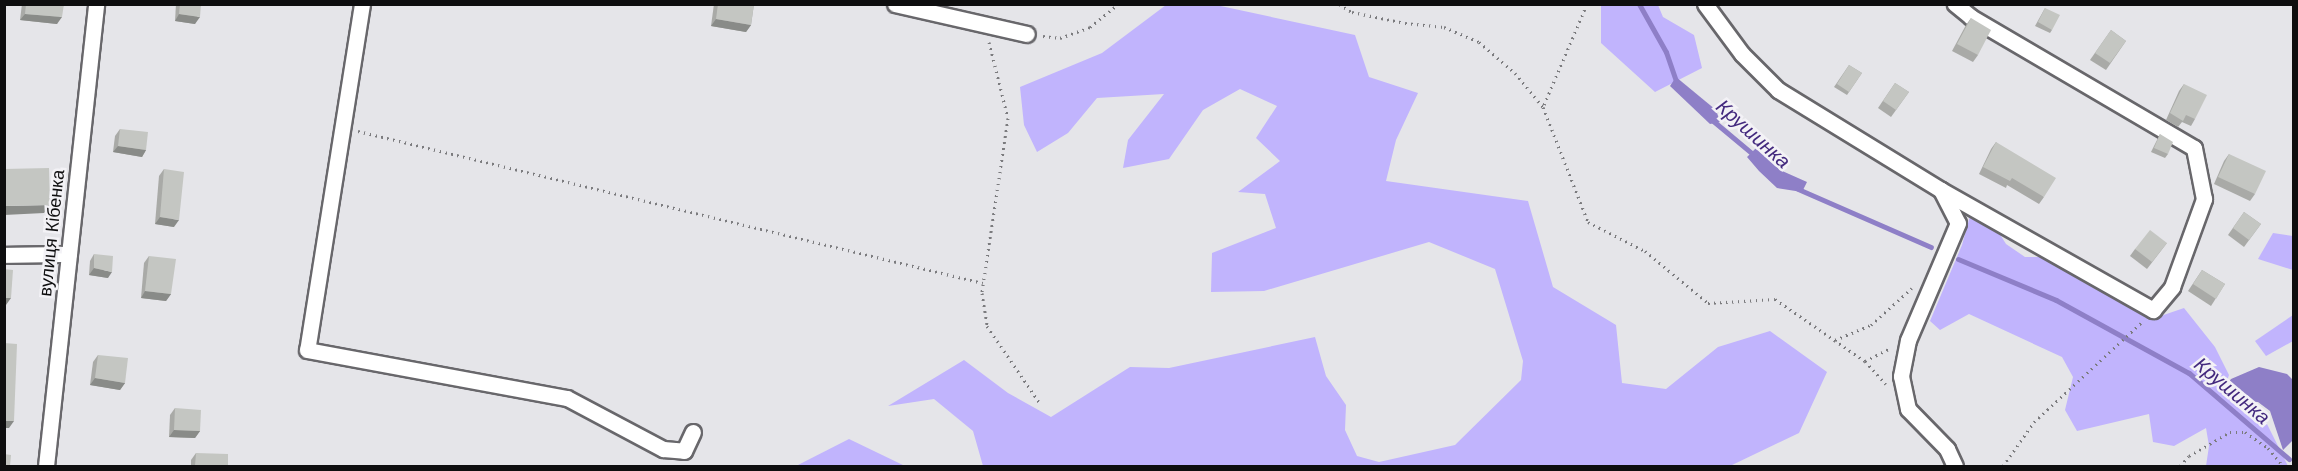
<!DOCTYPE html>
<meta charset="utf-8">
<style>
body{margin:0}
#map{position:relative;width:2298px;height:471px;overflow:hidden;background:#e5e5e9;font-family:"Work Sans",sans-serif}
div>[style]{position:absolute}
.green>*{inset:0;background:#c1b4fd}
.water>*{inset:0;background:#8e7fc7}
.stream>*{height:5px;margin:-2.5px;padding:0 2.5px;transform-origin:2.5px;border-radius:2.5px;background:#8e7fc7}
.path>*{height:3px;margin-top:-1.5px;transform-origin:0;background:repeating-linear-gradient(90deg,#7b7b7e 0 1.5px,transparent 0 6px)}
.roads{filter:drop-shadow(2px 0 #68676b) drop-shadow(-2px 0 #68676b) drop-shadow(0 2px #68676b) drop-shadow(0 -2px #68676b)}
.street>*{height:15px;margin:-7.5px;padding:0 7.5px;transform-origin:7.5px;border-radius:7.5px;background:#fff}
.wall>*{inset:0;background:#a9aaa7}
.shaded-wall>*{inset:0;background:#898b88}
.building>*{inset:0;background:#c4c6c2}
span{translate:-50% -50%;white-space:nowrap;text-align:center;line-height:1.15;-webkit-text-stroke:5px #f3f2f6;paint-order:stroke}
.street-label{font-size:18px;color:#0e0e0f}
.water-label{font-size:20px;color:#43297e;font-style:italic}
.frame{position:absolute;inset:0;border:6px solid #0e0e0f;pointer-events:none}
</style>
<div id="map">
<div class="green">
<i style="clip-path:polygon(1166px 5px,1216px 5px,1355px 35px,1369px 77px,1418px 93px,1396px 140px,1386px 181px,1528px 201px,1553px 287px,1616px 325px,1622px 383px,1666px 389px,1718px 347px,1770px 331px,1827px 372px,1799px 433px,1730px 466px,983px 466px,973px 431px,934px 399px,888px 406px,964px 360px,1008px 393px,1051px 417px,1130px 367px,1169px 368px,1315px 337px,1326px 376px,1346px 405px,1345px 430px,1357px 456px,1379px 462px,1455px 445px,1521px 380px,1523px 361px,1495px 269px,1429px 242px,1264px 291px,1211px 292px,1212px 253px,1276px 228px,1265px 194px,1238px 192px,1280px 161px,1256px 138px,1277px 106px,1240px 89px,1203px 110px,1169px 159px,1123px 168px,1128px 140px,1164px 94px,1097px 98px,1068px 133px,1037px 152px,1024px 125px,1020px 87px,1102px 53px)"></i>
<i style="clip-path:polygon(1601px 5px,1658px 5px,1663px 17px,1694px 35px,1702px 68px,1655px 92px,1601px 43px)"></i>
<i style="clip-path:polygon(1986px 212px,2006px 244px,2025px 257px,2053px 257px,2152px 319px,2184px 308px,2215px 347px,2229px 375px,2224px 389px,2245px 407px,2262px 414px,2288px 466px,2206px 466px,2209px 446px,2206px 428px,2174px 446px,2153px 442px,2149px 414px,2077px 431px,2065px 410px,2073px 377px,2062px 357px,1969px 314px,1940px 330px,1930px 321px,1962px 245px,1970px 216px)"></i>
<i style="clip-path:polygon(2273px 233px,2293px 236px,2293px 270px,2258px 259px)"></i>
<i style="clip-path:polygon(2293px 315px,2293px 341px,2266px 356px,2255px 341px)"></i>
<i style="clip-path:polygon(849px 439px,905px 466px,796px 466px)"></i>
</div>
<div class="water">
<i style="clip-path:polygon(1676px 77px,1716px 110px,1720px 122px,1710px 124px,1670px 86px)"></i>
<i style="clip-path:polygon(1756px 148px,1780px 170px,1807px 182px,1802px 192px,1777px 188px,1759px 171px,1747px 157px)"></i>
<i style="clip-path:polygon(2259px 367px,2287px 374px,2293px 380px,2293px 440px,2283px 450px,2270px 411px,2258px 402px,2237px 401px,2224px 389px,2231px 379px)"></i>
</div>
<div class="stream">
<i style="left:1639px;top:4px;width:55px;rotate:60.6deg"></i>
<i style="left:1666px;top:52px;width:36px;rotate:71deg"></i>
<i style="left:1712px;top:120px;width:56px;rotate:39.9deg"></i>
<i style="left:1798px;top:189px;width:145px;rotate:23.6deg"></i>
<i style="left:1958px;top:259px;width:106px;rotate:22.7deg"></i>
<i style="left:2056px;top:300px;width:152px;rotate:28.8deg"></i>
<i style="left:2189px;top:373px;width:132px;rotate:40.7deg"></i>
</div>
<div class="path">
<i style="left:1339px;top:4px;width:15px;rotate:32deg"></i>
<i style="left:1352px;top:12px;width:54px;rotate:11.7deg"></i>
<i style="left:1405px;top:23px;width:39px;rotate:6deg"></i>
<i style="left:1444px;top:27px;width:38px;rotate:23deg"></i>
<i style="left:1479px;top:42px;width:48px;rotate:40.7deg"></i>
<i style="left:1515px;top:73px;width:44px;rotate:50.5deg"></i>
<i style="left:1587px;top:4px;width:112px;rotate:113.1deg"></i>
<i style="left:1543px;top:107px;width:123px;rotate:68.6deg"></i>
<i style="left:1588px;top:222px;width:64px;rotate:27deg"></i>
<i style="left:1645px;top:251px;width:82px;rotate:39.5deg"></i>
<i style="left:1708px;top:303px;width:67px;rotate:-3.4deg"></i>
<i style="left:1775px;top:299px;width:109px;rotate:34.6deg"></i>
<i style="left:1865px;top:361px;width:29px;rotate:-27deg"></i>
<i style="left:1043px;top:36px;width:17px;rotate:7deg"></i>
<i style="left:1060px;top:38px;width:32px;rotate:-20deg"></i>
<i style="left:1090px;top:27px;width:36px;rotate:-39deg"></i>
<i style="left:989px;top:42px;width:78px;rotate:76deg"></i>
<i style="left:1008px;top:118px;width:177px;rotate:98.5deg"></i>
<i style="left:982px;top:293px;width:33px;rotate:81deg"></i>
<i style="left:987px;top:326px;width:92px;rotate:55.6deg"></i>
<i style="left:358px;top:131px;width:643px;rotate:13.67deg"></i>
<i style="left:1835px;top:340px;width:39px;rotate:-23deg"></i>
<i style="left:1871px;top:325px;width:55px;rotate:-42.1deg"></i>
<i style="left:1865px;top:361px;width:31px;rotate:48deg"></i>
<i style="left:2003px;top:466px;width:54px;rotate:-54.8deg"></i>
<i style="left:2034px;top:422px;width:149px;rotate:-42.8deg"></i>
<i style="left:2180px;top:466px;width:13px;rotate:-48deg"></i>
<i style="left:2189px;top:456px;width:48px;rotate:-30.3deg"></i>
<i style="left:2230px;top:432px;width:15px"></i>
<i style="left:2245px;top:432px;width:28px;rotate:35deg"></i>
<i style="left:2268px;top:448px;width:23px;rotate:50deg"></i>
</div>
<div class="roads">
<div class="street">
<i style="left:362px;top:4px;width:350px;rotate:99deg"></i>
<i style="left:307px;top:350px;width:264px;rotate:10.5deg"></i>
<i style="left:567px;top:398px;width:109px;rotate:28deg"></i>
<i style="left:663px;top:449px;width:21px;rotate:5deg"></i>
<i style="left:684px;top:451px;width:21px;rotate:-65deg"></i>
<i style="left:895px;top:4px;width:135px;rotate:12.8deg"></i>
<i style="left:1705px;top:4px;width:62px;rotate:53.5deg"></i>
<i style="left:1742px;top:54px;width:51px;rotate:45deg"></i>
<i style="left:1778px;top:90px;width:191px;rotate:31.5deg"></i>
<i style="left:1941px;top:190px;width:37px;rotate:63deg"></i>
<i style="left:1958px;top:223px;width:127px;rotate:113.1deg"></i>
<i style="left:1908px;top:340px;width:37px;rotate:101deg"></i>
<i style="left:1901px;top:376px;width:34px;rotate:78deg"></i>
<i style="left:1908px;top:409px;width:56px;rotate:45.7deg"></i>
<i style="left:1947px;top:449px;width:19px;rotate:65deg"></i>
<i style="left:1941px;top:190px;width:244px;rotate:29.5deg"></i>
<i style="left:2153px;top:310px;width:30px;rotate:-50deg"></i>
<i style="left:2172px;top:287px;width:94px;rotate:-70deg"></i>
<i style="left:2204px;top:199px;width:52px;rotate:-101.1deg"></i>
<i style="left:2194px;top:148px;width:259px;rotate:-149.6deg"></i>
<i style="left:1971px;top:17px;width:21px;rotate:-141deg"></i>
<i style="left:4px;top:255px;width:65px;rotate:-0.9deg"></i>
<i style="left:46px;top:466px;width:465px;rotate:-83.8deg"></i>
</div>
</div>
<div class="wall">
<i style="clip-path:polygon(22px 4px,64px 4px,57px 24px,20px 20px)"></i>
<i style="clip-path:polygon(176px 4px,201px 4px,195px 24px,175px 21px)"></i>
<i style="clip-path:polygon(714px 4px,754px 4px,751px 25px,746px 32px,711px 26px)"></i>
<i style="clip-path:polygon(2045px 8px,2052px 30px,2050px 33px,2035px 26px)"></i>
<i style="clip-path:polygon(1971px 18px,1978px 55px,1973px 62px,1952px 51px,1966px 25px)"></i>
<i style="clip-path:polygon(2111px 30px,2126px 41px,2106px 70px,2090px 60px)"></i>
<i style="clip-path:polygon(1849px 65px,1862px 73px,1847px 95px,1834px 87px)"></i>
<i style="clip-path:polygon(1895px 83px,1909px 92px,1891px 117px,1878px 108px)"></i>
<i style="clip-path:polygon(2184px 84px,2195px 119px,2191px 126px,2182px 122px,2178px 127px,2166px 120px,2179px 91px)"></i>
<i style="clip-path:polygon(120px 129px,146px 150px,142px 157px,113px 152px,115px 136px)"></i>
<i style="clip-path:polygon(2160px 134px,2168px 154px,2165px 158px,2151px 152px)"></i>
<i style="clip-path:polygon(1996px 142px,2044px 197px,2039px 204px,2007px 185px,2006px 188px,1979px 174px,1991px 149px)"></i>
<i style="clip-path:polygon(2229px 154px,2255px 194px,2250px 201px,2214px 184px,2224px 161px)"></i>
<i style="clip-path:polygon(164px 169px,174px 227px,155px 224px,159px 176px)"></i>
<i style="clip-path:polygon(2244px 212px,2261px 224px,2244px 247px,2228px 235px)"></i>
<i style="clip-path:polygon(2167px 243px,2147px 269px,2130px 256px,2135px 249px)"></i>
<i style="clip-path:polygon(94px 254px,108px 278px,89px 275px,90px 261px)"></i>
<i style="clip-path:polygon(149px 256px,171px 294px,166px 301px,141px 298px,144px 263px)"></i>
<i style="clip-path:polygon(2202px 270px,2225px 284px,2211px 306px,2188px 291px)"></i>
<i style="clip-path:polygon(98px 355px,125px 383px,120px 390px,90px 385px,93px 362px)"></i>
<i style="clip-path:polygon(175px 408px,200px 431px,195px 438px,169px 437px,170px 415px)"></i>
<i style="clip-path:polygon(196px 453px,228px 466px,191px 466px,191px 460px)"></i>
</div>
<div class="shaded-wall">
<i style="clip-path:polygon(25px 14px,62px 17px,57px 24px,20px 20px)"></i>
<i style="clip-path:polygon(179px 14px,200px 17px,195px 24px,175px 21px)"></i>
<i style="clip-path:polygon(716px 19px,751px 25px,746px 32px,711px 26px)"></i>
<i style="clip-path:polygon(118px 146px,146px 150px,142px 157px,113px 152px)"></i>
<i style="clip-path:polygon(50px 205px,44px 213px,4px 215px,4px 206px)"></i>
<i style="clip-path:polygon(160px 217px,179px 220px,174px 227px,155px 224px)"></i>
<i style="clip-path:polygon(94px 268px,112px 272px,108px 278px,89px 275px)"></i>
<i style="clip-path:polygon(145px 291px,171px 294px,166px 301px,141px 298px)"></i>
<i style="clip-path:polygon(4px 298px,11px 298px,6px 305px,4px 305px)"></i>
<i style="clip-path:polygon(95px 378px,125px 383px,120px 390px,90px 385px)"></i>
<i style="clip-path:polygon(4px 421px,14px 421px,9px 428px,4px 428px)"></i>
<i style="clip-path:polygon(174px 430px,200px 431px,195px 438px,169px 437px)"></i>
</div>
<div class="building">
<i style="clip-path:polygon(26px 4px,64px 4px,62px 17px,25px 14px)"></i>
<i style="clip-path:polygon(180px 4px,201px 4px,200px 17px,179px 14px)"></i>
<i style="clip-path:polygon(718px 4px,754px 4px,751px 25px,716px 19px)"></i>
<i style="clip-path:polygon(2045px 8px,2060px 15px,2052px 30px,2038px 22px)"></i>
<i style="clip-path:polygon(1971px 18px,1991px 30px,1978px 55px,1957px 44px)"></i>
<i style="clip-path:polygon(2111px 30px,2126px 41px,2110px 63px,2095px 53px)"></i>
<i style="clip-path:polygon(1849px 65px,1862px 73px,1849px 92px,1837px 84px)"></i>
<i style="clip-path:polygon(1895px 83px,1909px 92px,1896px 110px,1883px 101px)"></i>
<i style="clip-path:polygon(2184px 84px,2207px 95px,2195px 119px,2186px 115px,2183px 121px,2170px 113px)"></i>
<i style="clip-path:polygon(120px 129px,148px 132px,146px 150px,118px 146px)"></i>
<i style="clip-path:polygon(2160px 134px,2173px 142px,2168px 154px,2154px 148px)"></i>
<i style="clip-path:polygon(1996px 142px,2056px 178px,2044px 197px,2012px 178px,2010px 181px,1983px 167px)"></i>
<i style="clip-path:polygon(2229px 154px,2266px 171px,2255px 194px,2218px 177px)"></i>
<i style="clip-path:polygon(49px 168px,50px 205px,4px 206px,4px 169px)"></i>
<i style="clip-path:polygon(164px 169px,184px 172px,179px 220px,160px 217px)"></i>
<i style="clip-path:polygon(2244px 212px,2261px 224px,2249px 240px,2233px 228px)"></i>
<i style="clip-path:polygon(2150px 230px,2167px 243px,2152px 262px,2135px 249px)"></i>
<i style="clip-path:polygon(94px 254px,113px 256px,112px 272px,94px 268px)"></i>
<i style="clip-path:polygon(149px 256px,176px 259px,171px 294px,145px 291px)"></i>
<i style="clip-path:polygon(4px 269px,13px 270px,11px 298px,4px 298px)"></i>
<i style="clip-path:polygon(2202px 270px,2225px 284px,2216px 299px,2193px 284px)"></i>
<i style="clip-path:polygon(4px 343px,17px 344px,14px 421px,4px 421px)"></i>
<i style="clip-path:polygon(98px 355px,128px 358px,125px 383px,95px 378px)"></i>
<i style="clip-path:polygon(175px 408px,201px 410px,200px 431px,174px 430px)"></i>
<i style="clip-path:polygon(196px 453px,228px 454px,228px 466px,195px 466px)"></i>
<i style="clip-path:polygon(4px 454px,11px 455px,10px 466px,4px 466px)"></i>
</div>
<div class="street-label">
<span style="left:52px;top:233px;rotate:-84deg">вулиця Кібенка</span>
</div>
<div class="water-label">
<span style="left:1753px;top:134px;rotate:42deg">Крушинка</span>
<span style="left:2232px;top:391px;rotate:40deg">Крушинка</span>
</div>
<div class="frame"></div>
</div>
